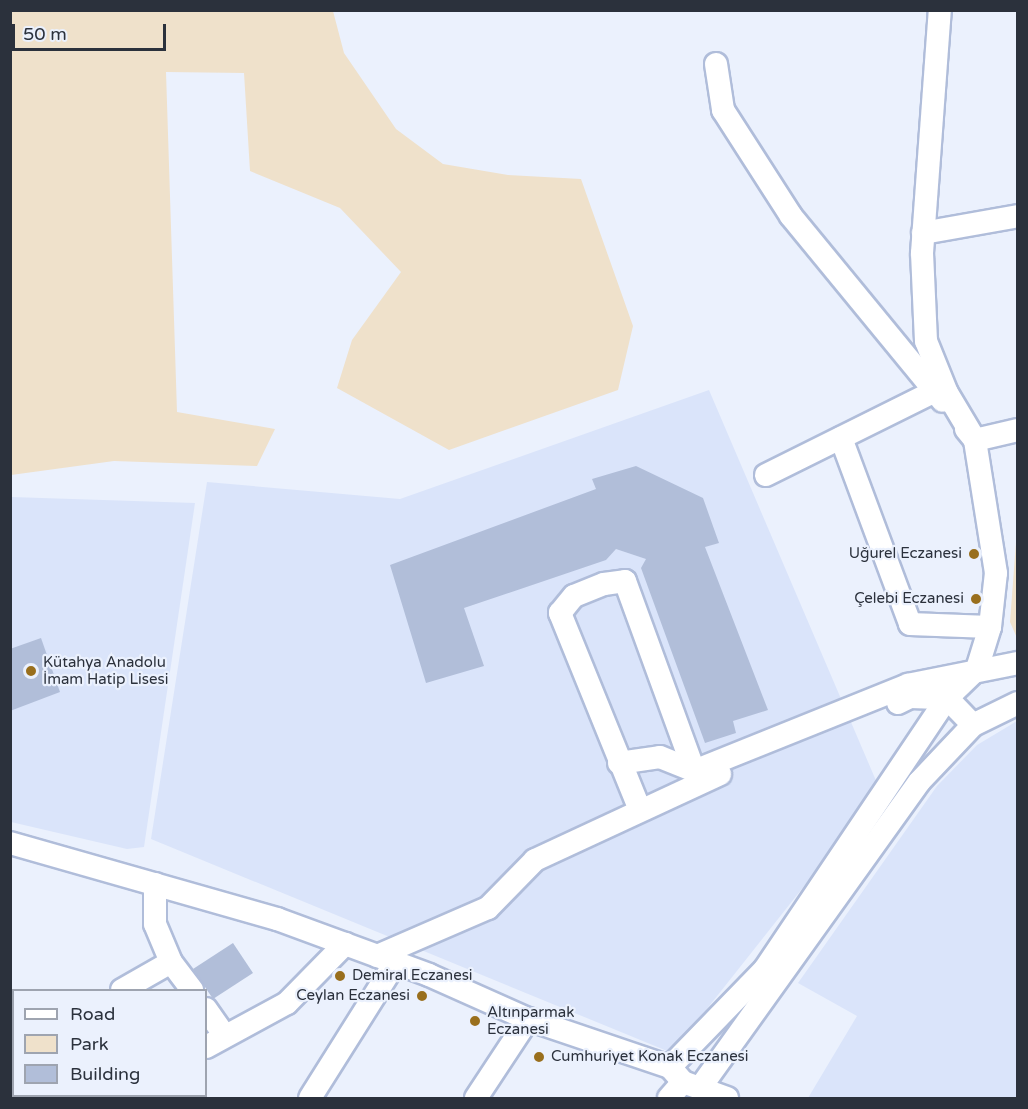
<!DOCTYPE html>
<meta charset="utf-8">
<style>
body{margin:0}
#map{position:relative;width:1028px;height:1109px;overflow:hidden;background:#ebf1fd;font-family:"Varela Round",sans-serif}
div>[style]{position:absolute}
.built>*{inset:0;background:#dae4fa}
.green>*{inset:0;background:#efe1cb}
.building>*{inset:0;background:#b1bed9}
.roads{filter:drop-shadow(2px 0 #b0bdda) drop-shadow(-2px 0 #b0bdda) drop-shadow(0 2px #b0bdda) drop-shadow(0 -2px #b0bdda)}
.minor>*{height:22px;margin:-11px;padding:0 11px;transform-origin:11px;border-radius:11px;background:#fff}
.dots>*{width:16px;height:16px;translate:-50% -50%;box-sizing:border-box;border:3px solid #ebf1fd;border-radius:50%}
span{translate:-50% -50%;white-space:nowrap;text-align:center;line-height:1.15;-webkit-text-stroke:4.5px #ebf1fd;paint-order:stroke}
.poi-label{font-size:15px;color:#2b313c}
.right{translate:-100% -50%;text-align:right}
.left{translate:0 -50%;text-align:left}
.frame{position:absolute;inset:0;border:12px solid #2b313c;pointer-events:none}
.legend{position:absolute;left:12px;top:989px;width:195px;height:108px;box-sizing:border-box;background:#ebf1fd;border:2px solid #9ea4b0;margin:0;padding:8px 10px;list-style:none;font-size:18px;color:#2b313c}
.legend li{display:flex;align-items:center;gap:12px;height:30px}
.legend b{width:30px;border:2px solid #9ea4b0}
.scale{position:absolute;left:12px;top:24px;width:154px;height:27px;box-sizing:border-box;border:3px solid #2b313c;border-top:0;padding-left:8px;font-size:18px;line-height:21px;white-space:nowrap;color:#2b313c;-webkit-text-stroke:4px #ebf1fd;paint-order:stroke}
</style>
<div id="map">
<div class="built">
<i style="clip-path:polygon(709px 390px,880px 790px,672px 1053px,151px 839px,207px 482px,400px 499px)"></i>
<i style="clip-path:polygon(11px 497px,195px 503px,144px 847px,127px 849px,11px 822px)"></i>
<i style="clip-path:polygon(1017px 721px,1017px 1098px,808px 1098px,857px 1016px,798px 983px,937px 786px,977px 745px)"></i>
</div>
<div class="green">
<i style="clip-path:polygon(11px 10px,333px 11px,344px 53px,396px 129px,443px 164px,508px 175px,581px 179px,633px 326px,618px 390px,449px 450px,337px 388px,352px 340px,401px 272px,340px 208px,250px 171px,244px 73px,166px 72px,177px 412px,275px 429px,257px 466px,114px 461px,11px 475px)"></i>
<i style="clip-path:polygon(1017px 529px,1017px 638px,1010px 622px)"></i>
</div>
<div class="building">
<i style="clip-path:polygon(636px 466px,703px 498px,719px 543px,705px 547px,768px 710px,733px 721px,736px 733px,705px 743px,641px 568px,646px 559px,616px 549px,606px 560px,464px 608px,484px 666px,426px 683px,390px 565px,596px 489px,592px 479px)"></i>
<i style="clip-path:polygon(41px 638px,60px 692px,10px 711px,10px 649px)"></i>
<i style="clip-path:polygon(233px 943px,253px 973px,213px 999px,193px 969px)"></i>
</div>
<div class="roads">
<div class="minor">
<i style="left:716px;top:64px;width:47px;rotate:81.3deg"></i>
<i style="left:723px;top:110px;width:126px;rotate:57.3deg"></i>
<i style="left:791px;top:216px;width:239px;rotate:50.6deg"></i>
<i style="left:923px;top:233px;width:97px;rotate:-10.1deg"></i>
<i style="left:966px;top:429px;width:14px;rotate:51deg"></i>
<i style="left:975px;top:440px;width:44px;rotate:-13.1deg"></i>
<i style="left:841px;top:438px;width:198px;rotate:69.6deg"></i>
<i style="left:910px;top:624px;width:80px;rotate:2.1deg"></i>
<i style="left:766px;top:475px;width:189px;rotate:-26.4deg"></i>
<i style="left:898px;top:703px;width:13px;rotate:-27deg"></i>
<i style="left:910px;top:697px;width:37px;rotate:2deg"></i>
<i style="left:947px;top:698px;width:37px;rotate:46deg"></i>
<i style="left:619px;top:763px;width:41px;rotate:-8.3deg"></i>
<i style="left:660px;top:757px;width:37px;rotate:22deg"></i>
<i style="left:694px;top:771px;width:10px;rotate:66deg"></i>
<i style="left:640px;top:810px;width:213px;rotate:-112.1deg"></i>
<i style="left:560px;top:613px;width:22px;rotate:-51deg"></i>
<i style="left:574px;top:596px;width:32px;rotate:-22deg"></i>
<i style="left:604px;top:584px;width:21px;rotate:-8deg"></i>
<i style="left:625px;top:581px;width:202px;rotate:70deg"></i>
<i style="left:694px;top:771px;width:231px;rotate:-21.9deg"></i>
<i style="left:908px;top:685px;width:112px;rotate:-11.3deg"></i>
<i style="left:10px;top:843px;width:278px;rotate:15.9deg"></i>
<i style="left:277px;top:919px;width:162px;rotate:20.2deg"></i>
<i style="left:429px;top:975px;width:108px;rotate:24deg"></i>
<i style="left:528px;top:1019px;width:150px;rotate:18.7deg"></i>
<i style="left:670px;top:1067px;width:20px;rotate:49deg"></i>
<i style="left:683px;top:1082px;width:47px;rotate:20deg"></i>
<i style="left:155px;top:884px;width:40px;rotate:90deg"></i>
<i style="left:155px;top:924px;width:41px;rotate:67.2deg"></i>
<i style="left:171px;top:962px;width:35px;rotate:53deg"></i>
<i style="left:377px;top:956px;width:121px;rotate:-23.4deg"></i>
<i style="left:488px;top:908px;width:67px;rotate:-45.6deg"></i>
<i style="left:535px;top:860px;width:204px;rotate:-24.9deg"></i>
<i style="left:122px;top:990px;width:56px;rotate:-29.7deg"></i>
<i style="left:206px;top:1009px;width:33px;rotate:55deg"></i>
<i style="left:10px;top:1038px;width:16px;rotate:75deg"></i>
<i style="left:206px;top:1047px;width:92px;rotate:-28.5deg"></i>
<i style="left:287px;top:1003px;width:83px;rotate:-45.5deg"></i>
<i style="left:670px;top:1067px;width:136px;rotate:-45.9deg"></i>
<i style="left:765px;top:969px;width:326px;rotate:-56.1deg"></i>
<i style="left:947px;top:698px;width:42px;rotate:-44deg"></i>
<i style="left:977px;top:669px;width:44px;rotate:-72.8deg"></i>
<i style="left:990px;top:627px;width:54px;rotate:-83.7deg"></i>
<i style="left:996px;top:573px;width:135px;rotate:-99deg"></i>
<i style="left:975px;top:440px;width:55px;rotate:-120.8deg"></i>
<i style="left:947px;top:393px;width:56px;rotate:-112deg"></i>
<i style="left:926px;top:341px;width:88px;rotate:-92.6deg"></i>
<i style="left:922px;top:253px;width:244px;rotate:-85.8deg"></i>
<i style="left:700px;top:1088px;width:376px;rotate:-54.4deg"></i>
<i style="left:919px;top:782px;width:79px;rotate:-46.5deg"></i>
<i style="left:973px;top:725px;width:50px;rotate:-26.1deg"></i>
<i style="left:25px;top:1096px;width:2px;rotate:63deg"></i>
<i style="left:119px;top:1098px;width:5px;rotate:-22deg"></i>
<i style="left:310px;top:1098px;width:160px;rotate:-57.8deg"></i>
<i style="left:476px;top:1098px;width:95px;rotate:-56.6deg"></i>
<i style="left:669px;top:1098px;width:21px;rotate:-49deg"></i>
</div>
</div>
<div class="dots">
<i style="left:974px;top:554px;background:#996f1d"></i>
<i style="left:976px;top:599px;background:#996f1d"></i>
<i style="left:31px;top:671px;background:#996f1d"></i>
<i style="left:340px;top:976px;background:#996f1d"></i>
<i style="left:422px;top:996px;background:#996f1d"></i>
<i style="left:475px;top:1021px;background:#996f1d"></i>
<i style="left:539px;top:1057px;background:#996f1d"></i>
</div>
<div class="poi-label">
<span class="right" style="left:962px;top:554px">Uğurel Eczanesi</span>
<span class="right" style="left:964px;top:599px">Çelebi Eczanesi</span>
<span class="left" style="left:43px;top:671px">Kütahya Anadolu<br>İmam Hatip Lisesi</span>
<span class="left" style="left:352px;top:976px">Demiral Eczanesi</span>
<span class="right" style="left:410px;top:996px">Ceylan Eczanesi</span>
<span class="left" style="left:487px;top:1021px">Altınparmak<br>Eczanesi</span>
<span class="left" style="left:551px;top:1057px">Cumhuriyet Konak Eczanesi</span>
</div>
<div class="frame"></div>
<ul class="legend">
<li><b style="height:8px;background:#fff"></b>Road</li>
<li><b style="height:16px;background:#efe1cb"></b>Park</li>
<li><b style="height:16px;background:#b1bed9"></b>Building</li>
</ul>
<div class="scale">50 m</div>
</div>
